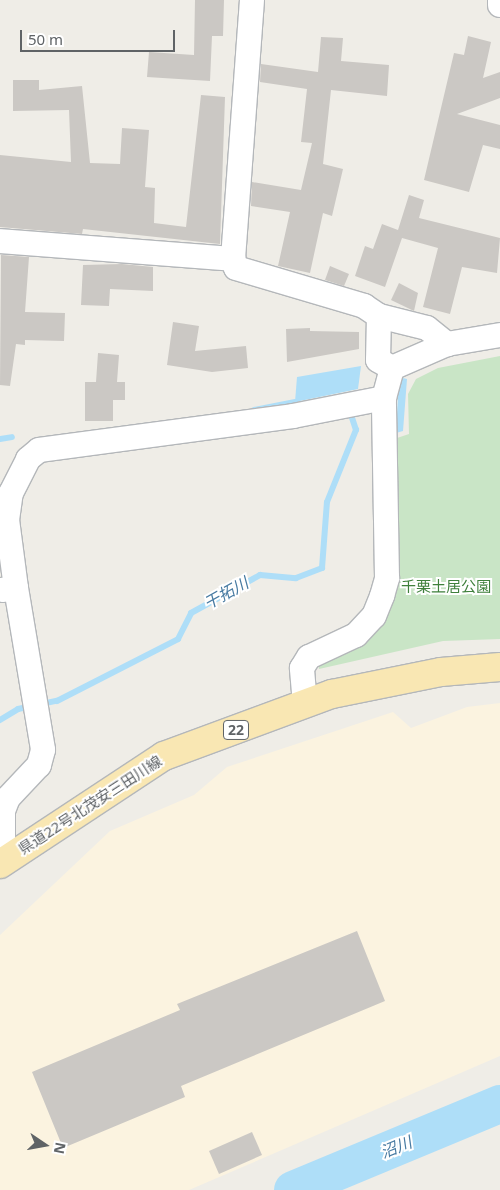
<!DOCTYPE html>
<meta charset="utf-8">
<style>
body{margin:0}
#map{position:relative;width:500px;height:1190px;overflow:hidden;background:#efede7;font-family:"Noto Sans","Noto Sans JP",sans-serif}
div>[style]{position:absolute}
.commercial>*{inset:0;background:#fbf3e0}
.green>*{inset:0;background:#c9e5c6}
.water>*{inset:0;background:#aedef8}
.stream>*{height:6px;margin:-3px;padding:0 3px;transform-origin:3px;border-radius:3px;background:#aedef8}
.river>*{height:38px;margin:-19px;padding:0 19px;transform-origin:19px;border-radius:19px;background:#aedef8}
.building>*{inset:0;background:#cbc8c4}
.roads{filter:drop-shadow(1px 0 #b4b7ba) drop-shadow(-1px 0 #b4b7ba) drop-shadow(0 1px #b4b7ba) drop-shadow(0 -1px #b4b7ba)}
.minor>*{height:24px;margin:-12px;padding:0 12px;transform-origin:12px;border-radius:12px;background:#fff}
.major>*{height:28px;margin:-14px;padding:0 14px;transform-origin:14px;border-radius:14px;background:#f9e7b3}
span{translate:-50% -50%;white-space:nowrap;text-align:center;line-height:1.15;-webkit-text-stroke:4px #fff;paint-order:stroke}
.shield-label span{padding:1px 4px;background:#fff;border:1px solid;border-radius:4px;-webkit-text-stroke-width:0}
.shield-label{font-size:14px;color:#5f6366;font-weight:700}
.park-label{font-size:15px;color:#3f803c}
.street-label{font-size:15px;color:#5f6366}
.water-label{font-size:16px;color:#487ba2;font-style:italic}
.north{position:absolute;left:20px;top:1120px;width:50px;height:50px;-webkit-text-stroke:4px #fff;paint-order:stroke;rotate:102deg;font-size:14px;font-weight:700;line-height:20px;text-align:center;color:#5f6366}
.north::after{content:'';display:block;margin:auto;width:18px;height:22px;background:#5f6366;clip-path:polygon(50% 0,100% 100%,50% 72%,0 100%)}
.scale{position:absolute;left:20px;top:30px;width:155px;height:22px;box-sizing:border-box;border:2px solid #5f6366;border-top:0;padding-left:6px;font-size:15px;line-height:18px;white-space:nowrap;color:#5f6366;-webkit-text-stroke:4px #fff;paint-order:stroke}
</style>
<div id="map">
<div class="commercial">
<i style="clip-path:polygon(500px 703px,500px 1056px,189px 1190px,0 1190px,0 935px,110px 831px,194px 795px,227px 767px,393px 712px,411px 728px,467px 707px)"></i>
</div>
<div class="green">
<i style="clip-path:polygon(500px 356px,500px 639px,443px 641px,319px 669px,318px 659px,358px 640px,393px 602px,397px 438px,409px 434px,408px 394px,416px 379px,438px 368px)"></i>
</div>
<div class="water">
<i style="clip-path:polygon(361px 366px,358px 389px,295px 402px,297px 377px)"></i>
<i style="clip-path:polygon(399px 377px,407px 379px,403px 431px,396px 433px)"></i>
</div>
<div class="stream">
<i style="left:254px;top:410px;width:42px;rotate:-11deg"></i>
<i style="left:0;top:439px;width:12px;rotate:-9deg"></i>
<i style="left:0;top:720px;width:21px;rotate:-31deg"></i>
<i style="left:18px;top:709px;width:40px;rotate:-12deg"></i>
<i style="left:57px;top:701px;width:136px;rotate:-27.1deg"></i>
<i style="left:178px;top:639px;width:29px;rotate:-63deg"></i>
<i style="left:191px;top:613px;width:79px;rotate:-28.8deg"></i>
<i style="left:260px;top:575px;width:36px;rotate:5deg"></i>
<i style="left:296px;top:578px;width:28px;rotate:-21deg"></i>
<i style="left:322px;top:568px;width:66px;rotate:-85.7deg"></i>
<i style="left:327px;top:502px;width:78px;rotate:-68.1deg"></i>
<i style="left:356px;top:430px;width:20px;rotate:-108deg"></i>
</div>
<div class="river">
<i style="left:293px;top:1190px;width:224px;rotate:-22.6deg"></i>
</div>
<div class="building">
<i style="clip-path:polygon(195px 0,224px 0,223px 36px,212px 36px,210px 81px,147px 77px,149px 52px,194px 55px)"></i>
<i style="clip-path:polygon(468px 36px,491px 42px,483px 78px,500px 72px,500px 98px,457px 114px,500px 125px,500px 149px,483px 145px,469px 192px,424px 180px,454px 53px,464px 55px)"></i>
<i style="clip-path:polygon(321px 37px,343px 38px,341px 61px,389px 65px,387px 96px,331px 90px,323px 164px,343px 169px,332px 216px,323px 213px,310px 273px,278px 266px,290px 212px,251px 206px,252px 182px,301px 190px,312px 143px,301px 142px,307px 89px,260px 82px,261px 64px,318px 72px)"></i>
<i style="clip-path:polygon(13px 80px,39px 80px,39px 90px,82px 86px,90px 163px,120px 164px,122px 128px,149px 130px,145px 187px,155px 188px,154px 223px,186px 227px,201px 95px,225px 97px,220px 244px,83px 229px,82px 234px,0 227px,0 155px,71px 162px,69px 110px,13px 111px)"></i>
<i style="clip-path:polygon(409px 195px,424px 200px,419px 218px,500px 238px,497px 273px,462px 267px,450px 314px,423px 307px,438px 248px,402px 238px,385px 287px,355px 276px,365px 246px,373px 249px,382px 224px,398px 230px)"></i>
<i style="clip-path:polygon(1px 255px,29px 257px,25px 312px,65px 313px,64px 341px,25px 340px,25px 345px,16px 344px,10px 386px,0 385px)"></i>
<i style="clip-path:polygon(122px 264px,153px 267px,153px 291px,110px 289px,109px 306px,81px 305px,83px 265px)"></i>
<i style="clip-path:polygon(330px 266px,349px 274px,344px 286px,325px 280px)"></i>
<i style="clip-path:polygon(399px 283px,418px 293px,414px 311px,391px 300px)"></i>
<i style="clip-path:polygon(173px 322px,199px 326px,195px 351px,246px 346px,248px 368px,212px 372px,167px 365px)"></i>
<i style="clip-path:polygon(310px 328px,310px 331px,359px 332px,359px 349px,287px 362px,286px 329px)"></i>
<i style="clip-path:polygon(98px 353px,119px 355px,117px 382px,125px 382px,125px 400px,113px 400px,113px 421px,85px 421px,85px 382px,96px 382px)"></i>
<i style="clip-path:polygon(357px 931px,385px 1001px,181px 1086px,185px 1097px,63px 1148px,32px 1072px,180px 1010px,177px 1004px)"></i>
<i style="clip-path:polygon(252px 1132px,262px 1155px,219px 1174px,209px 1151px)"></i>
</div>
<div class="roads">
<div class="minor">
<i style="left:252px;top:0;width:260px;rotate:94.2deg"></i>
<i style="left:233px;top:259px;width:9px;rotate:72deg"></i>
<i style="left:236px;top:268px;width:134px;rotate:16.5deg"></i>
<i style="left:364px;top:306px;width:18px;rotate:34deg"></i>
<i style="left:379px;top:316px;width:44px;rotate:91.3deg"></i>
<i style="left:378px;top:360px;width:16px;rotate:30deg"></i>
<i style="left:500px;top:0;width:5px;rotate:90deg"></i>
<i style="left:0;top:241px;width:234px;rotate:4.4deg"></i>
<i style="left:379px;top:316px;width:49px;rotate:14deg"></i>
<i style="left:427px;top:328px;width:26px;rotate:39deg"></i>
<i style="left:16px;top:588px;width:69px;rotate:-97.5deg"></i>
<i style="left:7px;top:520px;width:27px;rotate:-82deg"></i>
<i style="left:11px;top:493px;width:38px;rotate:-63deg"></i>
<i style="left:28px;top:459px;width:14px;rotate:-39deg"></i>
<i style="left:39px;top:450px;width:256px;rotate:-7.6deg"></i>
<i style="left:293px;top:416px;width:93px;rotate:-11.2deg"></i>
<i style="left:2px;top:590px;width:14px;rotate:-8deg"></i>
<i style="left:16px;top:588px;width:164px;rotate:80.5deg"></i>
<i style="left:43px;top:750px;width:16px;rotate:105deg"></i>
<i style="left:39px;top:765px;width:45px;rotate:133.2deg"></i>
<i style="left:8px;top:798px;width:14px;rotate:111deg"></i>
<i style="left:3px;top:811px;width:51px;rotate:90deg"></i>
<i style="left:305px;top:704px;width:36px;rotate:-95deg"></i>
<i style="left:302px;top:668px;width:13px;rotate:-58deg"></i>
<i style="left:309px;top:657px;width:52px;rotate:-25.1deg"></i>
<i style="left:356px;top:635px;width:26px;rotate:-47deg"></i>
<i style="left:374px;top:616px;width:22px;rotate:-68deg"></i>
<i style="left:382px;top:596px;width:19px;rotate:-74deg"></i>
<i style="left:387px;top:578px;width:180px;rotate:-91deg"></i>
<i style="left:384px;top:398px;width:31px;rotate:-75deg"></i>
<i style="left:392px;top:368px;width:60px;rotate:-23.6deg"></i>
<i style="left:447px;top:344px;width:54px;rotate:-9.6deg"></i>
</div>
<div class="major">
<i style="left:0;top:864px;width:196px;rotate:-33.4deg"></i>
<i style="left:164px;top:756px;width:179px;rotate:-20.3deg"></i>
<i style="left:332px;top:694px;width:111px;rotate:-11.4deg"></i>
<i style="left:441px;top:672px;width:59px;rotate:-4.8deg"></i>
</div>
</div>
<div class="shield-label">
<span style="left:236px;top:730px">22</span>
</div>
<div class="park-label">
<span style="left:446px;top:587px">千栗土居公園</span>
</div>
<div class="street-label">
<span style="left:90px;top:805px;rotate:-33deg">県道22号北茂安三田川線</span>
</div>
<div class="water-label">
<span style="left:226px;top:593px;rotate:-29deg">干拓川</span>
<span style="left:396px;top:1147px;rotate:-22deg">沼川</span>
</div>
<div class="north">N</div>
<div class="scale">50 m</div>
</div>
